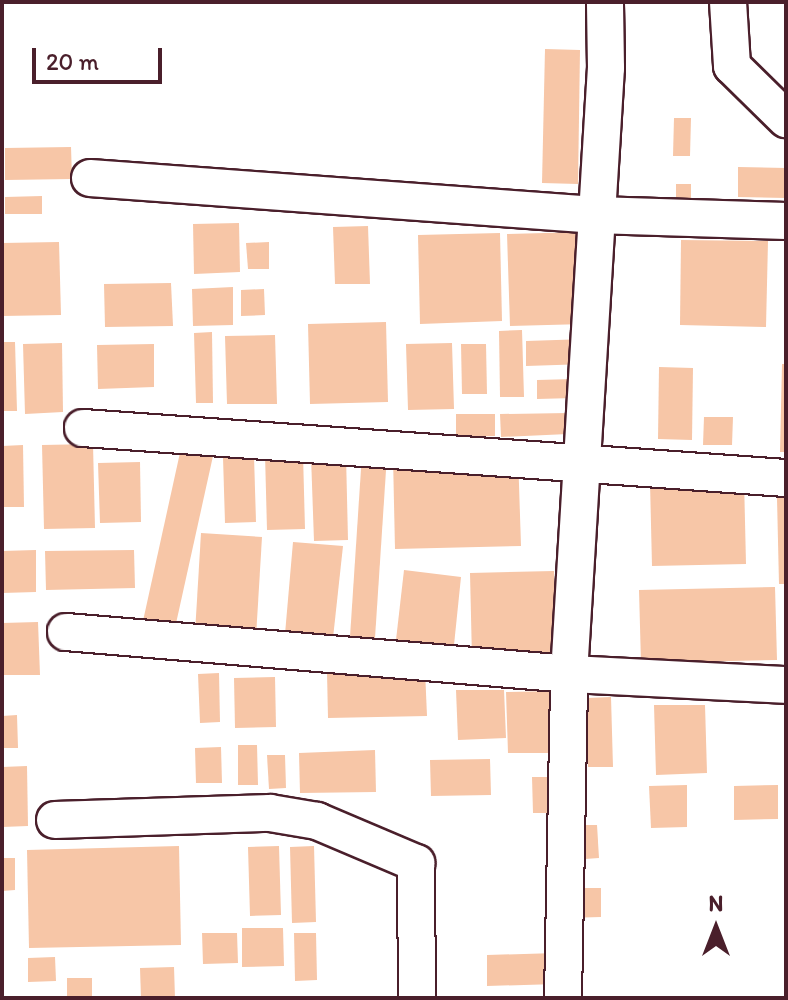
<!DOCTYPE html>
<style>
body{margin:0}
#map{position:relative;width:788px;height:1000px;overflow:hidden;background:#fff;font-family:Itim,sans-serif}
div>[style]{position:absolute}
.building>*{inset:0;background:#f7c6a7}
.roads{filter:drop-shadow(2px 0 #4a1f2b) drop-shadow(-2px 0 #4a1f2b) drop-shadow(0 2px #4a1f2b) drop-shadow(0 -2px #4a1f2b)}
.minor>*{height:36px;margin:-18px;padding:0 18px;transform-origin:18px;border-radius:18px;background:#fff}
span{translate:-50% -50%;white-space:nowrap;text-align:center;line-height:1.15;-webkit-text-stroke:6px #fff;paint-order:stroke}
.frame{position:absolute;inset:0;border:4px solid #4a1f2b;pointer-events:none}
.north{position:absolute;left:676px;top:888px;width:80px;height:80px;-webkit-text-stroke:6px #fff;paint-order:stroke;rotate:0deg;font-size:22px;font-weight:700;line-height:32px;text-align:center;color:#4a1f2b}
.north::after{content:'';display:block;margin:auto;width:28px;height:36px;background:#4a1f2b;clip-path:polygon(50% 0,100% 100%,50% 72%,0 100%)}
.scale{position:absolute;left:32px;top:48px;width:130px;height:36px;box-sizing:border-box;border:4px solid #4a1f2b;border-top:0;padding-left:10px;font-size:24px;line-height:28px;white-space:nowrap;color:#4a1f2b;-webkit-text-stroke:6px #fff;paint-order:stroke}
</style>
<div id="map">
<div class="building">
<i style="clip-path:polygon(545px 49px,580px 50px,578px 184px,542px 183px)"></i>
<i style="clip-path:polygon(674px 118px,691px 118px,690px 156px,673px 156px)"></i>
<i style="clip-path:polygon(71px 147px,72px 179px,5px 180px,5px 148px)"></i>
<i style="clip-path:polygon(738px 167px,786px 168px,786px 198px,738px 197px)"></i>
<i style="clip-path:polygon(676px 184px,691px 184px,691px 204px,676px 204px)"></i>
<i style="clip-path:polygon(42px 196px,42px 214px,5px 214px,5px 197px)"></i>
<i style="clip-path:polygon(239px 223px,240px 272px,194px 274px,193px 224px)"></i>
<i style="clip-path:polygon(368px 226px,370px 284px,335px 284px,333px 227px)"></i>
<i style="clip-path:polygon(582px 232px,585px 324px,510px 326px,507px 234px)"></i>
<i style="clip-path:polygon(500px 233px,502px 321px,420px 324px,418px 235px)"></i>
<i style="clip-path:polygon(681px 240px,768px 241px,766px 327px,680px 325px)"></i>
<i style="clip-path:polygon(59px 242px,61px 315px,2px 316px,2px 243px)"></i>
<i style="clip-path:polygon(269px 242px,269px 269px,248px 269px,246px 243px)"></i>
<i style="clip-path:polygon(171px 283px,173px 326px,105px 327px,104px 284px)"></i>
<i style="clip-path:polygon(233px 287px,233px 325px,193px 326px,192px 289px)"></i>
<i style="clip-path:polygon(264px 289px,265px 315px,241px 316px,241px 290px)"></i>
<i style="clip-path:polygon(386px 322px,388px 402px,310px 404px,308px 324px)"></i>
<i style="clip-path:polygon(522px 330px,524px 397px,500px 397px,499px 331px)"></i>
<i style="clip-path:polygon(212px 332px,213px 403px,196px 403px,194px 333px)"></i>
<i style="clip-path:polygon(275px 335px,277px 404px,227px 404px,225px 336px)"></i>
<i style="clip-path:polygon(587px 339px,587px 364px,526px 366px,526px 341px)"></i>
<i style="clip-path:polygon(2px 342px,15px 342px,17px 411px,2px 411px)"></i>
<i style="clip-path:polygon(62px 343px,63px 412px,25px 414px,23px 344px)"></i>
<i style="clip-path:polygon(452px 343px,454px 409px,408px 410px,406px 344px)"></i>
<i style="clip-path:polygon(154px 344px,154px 387px,98px 389px,97px 345px)"></i>
<i style="clip-path:polygon(461px 344px,486px 344px,487px 394px,462px 394px)"></i>
<i style="clip-path:polygon(782px 364px,786px 364px,786px 452px,780px 452px)"></i>
<i style="clip-path:polygon(659px 367px,693px 368px,692px 440px,658px 439px)"></i>
<i style="clip-path:polygon(574px 379px,574px 398px,537px 399px,537px 380px)"></i>
<i style="clip-path:polygon(568px 413px,568px 434px,501px 437px,500px 414px)"></i>
<i style="clip-path:polygon(456px 414px,495px 414px,495px 436px,456px 437px)"></i>
<i style="clip-path:polygon(704px 417px,733px 417px,732px 445px,703px 445px)"></i>
<i style="clip-path:polygon(183px 439px,215px 447px,175px 628px,143px 621px)"></i>
<i style="clip-path:polygon(93px 444px,95px 528px,44px 529px,42px 445px)"></i>
<i style="clip-path:polygon(23px 445px,24px 507px,2px 507px,2px 446px)"></i>
<i style="clip-path:polygon(265px 454px,303px 454px,305px 529px,267px 530px)"></i>
<i style="clip-path:polygon(362px 454px,387px 455px,375px 638px,350px 637px)"></i>
<i style="clip-path:polygon(518px 454px,521px 546px,395px 549px,393px 457px)"></i>
<i style="clip-path:polygon(346px 455px,348px 540px,314px 541px,311px 456px)"></i>
<i style="clip-path:polygon(254px 456px,256px 522px,225px 523px,223px 457px)"></i>
<i style="clip-path:polygon(140px 462px,141px 522px,100px 523px,98px 463px)"></i>
<i style="clip-path:polygon(744px 479px,746px 564px,652px 566px,650px 482px)"></i>
<i style="clip-path:polygon(777px 498px,786px 498px,786px 584px,779px 584px)"></i>
<i style="clip-path:polygon(201px 533px,262px 537px,256px 637px,195px 633px)"></i>
<i style="clip-path:polygon(293px 542px,343px 546px,333px 638px,285px 634px)"></i>
<i style="clip-path:polygon(36px 550px,36px 592px,2px 593px,2px 551px)"></i>
<i style="clip-path:polygon(134px 550px,135px 588px,46px 590px,45px 551px)"></i>
<i style="clip-path:polygon(404px 570px,461px 577px,454px 645px,396px 640px)"></i>
<i style="clip-path:polygon(554px 571px,556px 657px,472px 659px,470px 573px)"></i>
<i style="clip-path:polygon(775px 587px,777px 660px,641px 663px,639px 590px)"></i>
<i style="clip-path:polygon(38px 622px,40px 675px,2px 675px,2px 623px)"></i>
<i style="clip-path:polygon(425px 670px,427px 716px,328px 718px,327px 672px)"></i>
<i style="clip-path:polygon(219px 673px,220px 722px,200px 723px,198px 674px)"></i>
<i style="clip-path:polygon(275px 677px,276px 727px,235px 728px,234px 678px)"></i>
<i style="clip-path:polygon(456px 690px,504px 690px,506px 738px,458px 740px)"></i>
<i style="clip-path:polygon(554px 691px,556px 753px,508px 753px,506px 692px)"></i>
<i style="clip-path:polygon(611px 697px,613px 767px,588px 767px,587px 698px)"></i>
<i style="clip-path:polygon(654px 705px,705px 705px,707px 773px,656px 775px)"></i>
<i style="clip-path:polygon(17px 715px,18px 748px,2px 748px,2px 716px)"></i>
<i style="clip-path:polygon(238px 745px,257px 745px,258px 785px,238px 785px)"></i>
<i style="clip-path:polygon(221px 747px,222px 783px,196px 783px,195px 748px)"></i>
<i style="clip-path:polygon(375px 750px,376px 792px,300px 793px,299px 753px)"></i>
<i style="clip-path:polygon(267px 755px,285px 755px,286px 788px,269px 789px)"></i>
<i style="clip-path:polygon(490px 759px,491px 795px,431px 796px,430px 760px)"></i>
<i style="clip-path:polygon(27px 766px,28px 826px,2px 827px,2px 767px)"></i>
<i style="clip-path:polygon(532px 777px,548px 777px,549px 813px,533px 813px)"></i>
<i style="clip-path:polygon(687px 785px,687px 827px,651px 828px,649px 786px)"></i>
<i style="clip-path:polygon(778px 785px,778px 819px,734px 820px,734px 786px)"></i>
<i style="clip-path:polygon(584px 825px,597px 825px,599px 858px,585px 859px)"></i>
<i style="clip-path:polygon(179px 846px,181px 945px,29px 948px,27px 850px)"></i>
<i style="clip-path:polygon(279px 846px,281px 915px,250px 916px,248px 847px)"></i>
<i style="clip-path:polygon(314px 846px,316px 922px,292px 923px,290px 847px)"></i>
<i style="clip-path:polygon(2px 858px,15px 858px,15px 890px,2px 891px)"></i>
<i style="clip-path:polygon(566px 888px,601px 888px,601px 917px,566px 918px)"></i>
<i style="clip-path:polygon(242px 928px,283px 928px,284px 966px,242px 967px)"></i>
<i style="clip-path:polygon(202px 933px,237px 933px,238px 963px,203px 964px)"></i>
<i style="clip-path:polygon(294px 933px,316px 933px,317px 980px,295px 981px)"></i>
<i style="clip-path:polygon(556px 953px,557px 984px,487px 986px,487px 955px)"></i>
<i style="clip-path:polygon(55px 957px,56px 981px,28px 982px,28px 958px)"></i>
<i style="clip-path:polygon(174px 967px,175px 998px,141px 998px,140px 968px)"></i>
<i style="clip-path:polygon(67px 978px,92px 978px,92px 998px,67px 998px)"></i>
</div>
<div class="roads">
<div class="minor">
<i style="left:728px;top:2px;width:64px;rotate:86.4deg"></i>
<i style="left:732px;top:66px;width:76px;rotate:44.5deg"></i>
<i style="left:90px;top:178px;width:506px;rotate:4.19deg"></i>
<i style="left:595px;top:215px;width:191px;rotate:1.8deg"></i>
<i style="left:83px;top:428px;width:705px;rotate:4.07deg"></i>
<i style="left:66px;top:632px;width:505px;rotate:4.77deg"></i>
<i style="left:569px;top:674px;width:217px;rotate:2.9deg"></i>
<i style="left:55px;top:820px;width:215px;rotate:-1.9deg"></i>
<i style="left:270px;top:813px;width:48px;rotate:9.7deg"></i>
<i style="left:317px;top:821px;width:108px;rotate:23deg"></i>
<i style="left:416px;top:863px;width:135px;rotate:89.6deg"></i>
<i style="left:563px;top:998px;width:324px;rotate:-88.9deg"></i>
<i style="left:569px;top:674px;width:607px;rotate:-86.51deg"></i>
<i style="left:606px;top:68px;width:66px;rotate:-90.9deg"></i>
</div>
</div>
<div class="frame"></div>
<div class="north">N</div>
<div class="scale">20 m</div>
</div>
